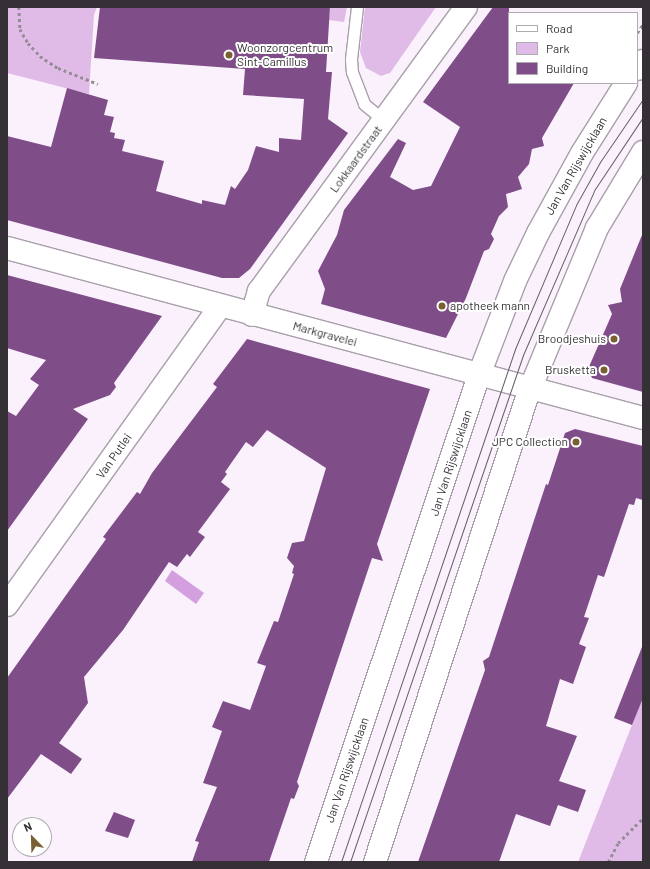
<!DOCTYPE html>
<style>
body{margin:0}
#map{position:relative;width:650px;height:869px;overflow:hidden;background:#fbf1fd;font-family:Barlow,sans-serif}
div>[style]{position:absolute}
.green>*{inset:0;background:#e1bbe8}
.water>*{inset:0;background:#d49fdf}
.building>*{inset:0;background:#7f4e88}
.path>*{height:2.5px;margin-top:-1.25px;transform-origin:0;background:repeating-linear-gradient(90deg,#948d96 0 3px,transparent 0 6px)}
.roads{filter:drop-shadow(1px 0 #a99fab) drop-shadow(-1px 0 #a99fab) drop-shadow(0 1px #a99fab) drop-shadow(0 -1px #a99fab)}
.lane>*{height:11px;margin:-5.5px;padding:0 5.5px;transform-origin:5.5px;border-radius:5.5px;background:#fff}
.street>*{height:22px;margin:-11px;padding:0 11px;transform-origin:11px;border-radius:11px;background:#fff}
.secondary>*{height:22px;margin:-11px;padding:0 11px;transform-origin:11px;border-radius:11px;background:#fff}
.tram>*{height:1px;margin:-0.5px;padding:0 0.5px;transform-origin:0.5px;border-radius:0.5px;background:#655f66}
.dots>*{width:11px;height:11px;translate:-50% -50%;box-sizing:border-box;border:2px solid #fff;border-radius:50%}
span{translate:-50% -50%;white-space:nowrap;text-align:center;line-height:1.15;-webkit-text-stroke:4px #fff;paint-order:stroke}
.poi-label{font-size:12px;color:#343035}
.left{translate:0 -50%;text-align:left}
.right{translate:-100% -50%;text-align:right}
.street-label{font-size:12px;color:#343035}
.frame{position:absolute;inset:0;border:8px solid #343035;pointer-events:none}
.legend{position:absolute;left:508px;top:12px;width:130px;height:72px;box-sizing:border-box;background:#fff;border:1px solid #aeacae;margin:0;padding:5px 7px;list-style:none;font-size:12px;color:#343035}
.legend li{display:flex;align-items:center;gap:8px;height:20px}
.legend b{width:20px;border:1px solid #aeacae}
.north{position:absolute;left:12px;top:817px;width:40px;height:40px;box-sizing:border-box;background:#fff;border:1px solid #aeacae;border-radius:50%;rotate:337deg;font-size:11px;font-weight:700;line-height:16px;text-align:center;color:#343035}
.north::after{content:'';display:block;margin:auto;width:14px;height:18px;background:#796031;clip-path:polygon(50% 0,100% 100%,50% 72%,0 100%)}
</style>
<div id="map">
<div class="green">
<i style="clip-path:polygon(7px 7px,97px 7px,94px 15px,89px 94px,7px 73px)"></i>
<i style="clip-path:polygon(330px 7px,347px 7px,344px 22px,329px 20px)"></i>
<i style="clip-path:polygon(365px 7px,436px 7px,390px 73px,381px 76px,366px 68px,360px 52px)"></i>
<i style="clip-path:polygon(643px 697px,643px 862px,578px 862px)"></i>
</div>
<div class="water">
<i style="clip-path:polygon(172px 570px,204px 593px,196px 604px,165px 581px)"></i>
</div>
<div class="building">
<i style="clip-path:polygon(100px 7px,330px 7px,326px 72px,332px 72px,328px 119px,348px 133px,250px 269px,239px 278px,222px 278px,7px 220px,7px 136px,51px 147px,67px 88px,108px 100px,104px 115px,114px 117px,110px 132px,115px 133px,114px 138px,125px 140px,122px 151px,164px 161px,156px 191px,202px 204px,202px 200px,225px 205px,231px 186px,235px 189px,248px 170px,256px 146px,279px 152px,279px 138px,301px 140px,304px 99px,243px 95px,245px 69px,94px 58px)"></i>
<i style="clip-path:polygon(493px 7px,509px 7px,509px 83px,574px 83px,542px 138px,544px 146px,532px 149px,529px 164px,518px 177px,522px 189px,506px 194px,508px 207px,499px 216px,491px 234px,494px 239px,489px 249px,484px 251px,466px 298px,446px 338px,321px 304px,325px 289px,318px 271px,337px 235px,344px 210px,398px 139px,406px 143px,390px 177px,413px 190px,431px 186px,460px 127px,423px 102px)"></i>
<i style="clip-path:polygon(642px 235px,643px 235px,643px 392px,592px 378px,588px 369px,612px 314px,608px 305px,622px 302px,620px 289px)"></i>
<i style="clip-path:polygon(7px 275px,162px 316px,114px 383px,116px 387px,110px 395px,73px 409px,88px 419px,7px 531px,7px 411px,16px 416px,39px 385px,30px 379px,46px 360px,7px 348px)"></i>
<i style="clip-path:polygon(247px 339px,430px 389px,377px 544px,383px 561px,372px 558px,297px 782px,299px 786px,294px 799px,291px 798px,269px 862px,192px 862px,199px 842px,195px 841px,217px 787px,203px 783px,222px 731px,212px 727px,223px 701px,250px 710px,266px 666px,257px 663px,274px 621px,278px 622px,294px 574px,292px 573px,294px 566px,287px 558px,292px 543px,304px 541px,326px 468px,267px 430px,253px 447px,246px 442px,225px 472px,227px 474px,221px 482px,230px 489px,198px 532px,205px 537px,190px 557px,187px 554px,177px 567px,169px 562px,123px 630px,84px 677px,88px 703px,59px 743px,82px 759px,71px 774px,41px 754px,7px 799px,7px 678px,106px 539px,103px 537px,137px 492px,140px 494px,152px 473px,217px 387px,213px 384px)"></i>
<i style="clip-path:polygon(575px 429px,643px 446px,643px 500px,636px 498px,634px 505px,629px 504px,604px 577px,598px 575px,584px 617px,589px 618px,579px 644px,586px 647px,573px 684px,560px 679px,546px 726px,577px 736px,559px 781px,586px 790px,578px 812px,558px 805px,550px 826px,516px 814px,499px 862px,418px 862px,485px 670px,483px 661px,489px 657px,546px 484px,548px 485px,565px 433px)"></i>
<i style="clip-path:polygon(642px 647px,643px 698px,632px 725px,614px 718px)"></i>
<i style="clip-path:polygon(114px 812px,135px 820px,128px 838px,105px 831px)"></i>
</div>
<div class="path">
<i style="left:19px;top:7px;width:22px;rotate:87deg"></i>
<i style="left:20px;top:29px;width:16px;rotate:60deg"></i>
<i style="left:28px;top:43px;width:18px;rotate:47deg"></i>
<i style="left:40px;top:56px;width:22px;rotate:34deg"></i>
<i style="left:58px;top:68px;width:43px;rotate:21.8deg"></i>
<i style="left:637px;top:33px;width:11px;rotate:-56deg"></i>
<i style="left:608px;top:862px;width:21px;rotate:-62deg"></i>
<i style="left:618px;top:843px;width:35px;rotate:-45deg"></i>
</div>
<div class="roads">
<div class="lane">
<i style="left:357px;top:7px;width:52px;rotate:96.6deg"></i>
<i style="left:351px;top:59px;width:13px;rotate:86deg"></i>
<i style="left:352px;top:72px;width:34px;rotate:69deg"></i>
<i style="left:364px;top:104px;width:26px;rotate:39deg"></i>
</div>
<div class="street">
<i style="left:7px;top:248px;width:658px;rotate:14.97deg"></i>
<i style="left:252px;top:315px;width:25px;rotate:-74deg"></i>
<i style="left:259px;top:291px;width:351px;rotate:-53.9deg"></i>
<i style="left:7px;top:605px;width:367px;rotate:-54.5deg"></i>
</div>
<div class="secondary">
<i style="left:637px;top:69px;width:10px;rotate:-53deg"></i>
<i style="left:316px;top:862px;width:514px;rotate:-71.49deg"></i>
<i style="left:479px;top:375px;width:101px;rotate:-69deg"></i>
<i style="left:515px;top:281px;width:53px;rotate:-64.4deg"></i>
<i style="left:538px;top:233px;width:91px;rotate:-61.2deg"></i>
<i style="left:582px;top:153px;width:83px;rotate:-57.8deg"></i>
<i style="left:375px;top:862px;width:498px;rotate:-71.9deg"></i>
<i style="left:530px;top:389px;width:174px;rotate:-67.4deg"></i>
<i style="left:597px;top:228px;width:89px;rotate:-58.8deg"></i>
</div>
</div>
<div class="tram">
<i style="left:341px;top:862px;width:542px;rotate:-71.26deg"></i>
<i style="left:515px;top:349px;width:156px;rotate:-67deg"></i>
<i style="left:576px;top:205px;width:49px;rotate:-60.8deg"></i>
<i style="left:600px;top:162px;width:76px;rotate:-55.7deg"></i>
<i style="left:350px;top:862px;width:536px;rotate:-71.16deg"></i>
<i style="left:523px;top:355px;width:181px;rotate:-66.6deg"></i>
<i style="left:595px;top:189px;width:87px;rotate:-56.3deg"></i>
</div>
<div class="dots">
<i style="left:229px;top:55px;background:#796031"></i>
<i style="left:442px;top:306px;background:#796031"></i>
<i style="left:614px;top:339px;background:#796031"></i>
<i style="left:604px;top:370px;background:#796031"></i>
<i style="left:576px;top:442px;background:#796031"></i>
</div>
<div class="poi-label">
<span class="left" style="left:237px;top:55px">Woonzorgcentrum<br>Sint-Camillus</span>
<span class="left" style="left:450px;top:306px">apotheek mann</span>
<span class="right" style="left:606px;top:339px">Broodjeshuis</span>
<span class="right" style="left:596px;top:370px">Brusketta</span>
<span class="right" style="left:568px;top:442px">JPC Collection</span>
</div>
<div class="street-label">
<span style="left:356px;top:159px;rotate:-54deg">Lokkaardstraat</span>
<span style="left:576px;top:166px;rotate:-60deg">Jan Van Rijswijcklaan</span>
<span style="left:325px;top:334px;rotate:15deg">Markgravelei</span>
<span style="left:114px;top:456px;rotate:-55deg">Van Putlei</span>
<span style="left:451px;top:463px;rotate:-72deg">Jan Van Rijswijcklaan</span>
<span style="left:347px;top:770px;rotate:-71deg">Jan Van Rijswijcklaan</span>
</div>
<div class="frame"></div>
<ul class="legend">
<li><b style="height:5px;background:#fff"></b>Road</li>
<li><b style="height:11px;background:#e1bbe8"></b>Park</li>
<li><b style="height:11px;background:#7f4e88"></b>Building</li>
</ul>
<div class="north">N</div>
</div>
